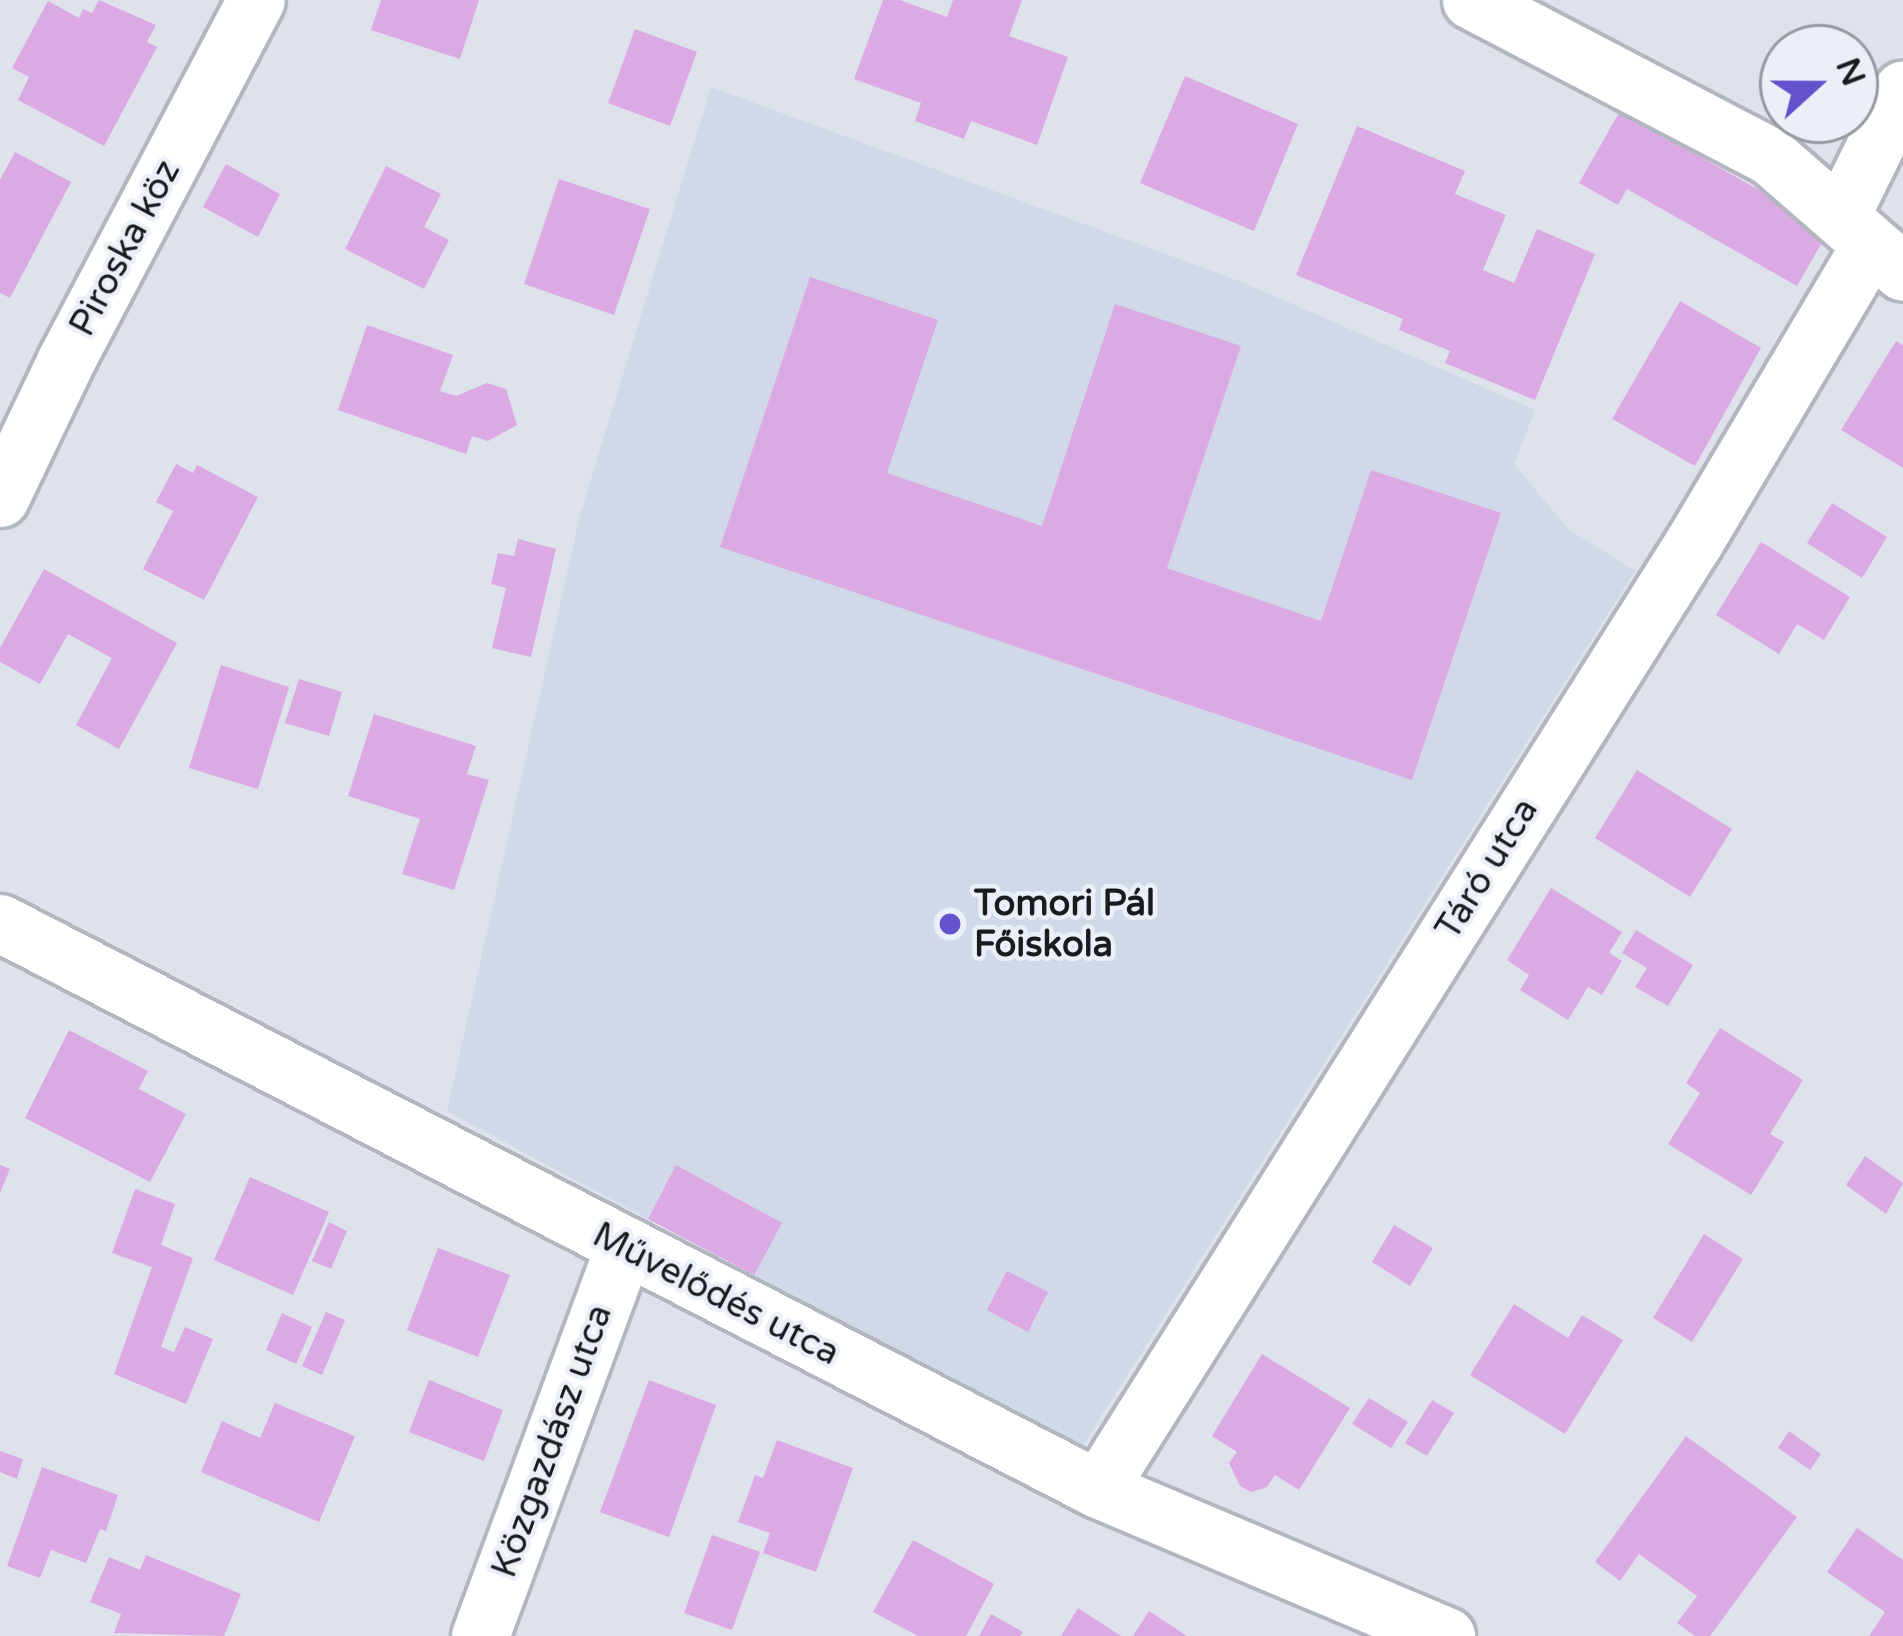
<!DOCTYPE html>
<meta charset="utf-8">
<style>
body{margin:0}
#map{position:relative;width:1903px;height:1636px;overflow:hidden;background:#dee2eb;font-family:"Varela Round",sans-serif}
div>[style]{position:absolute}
.built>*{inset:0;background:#d1d8e8}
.building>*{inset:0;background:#dbaae4}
.roads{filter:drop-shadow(3px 0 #b2b7bf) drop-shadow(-3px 0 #b2b7bf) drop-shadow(0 3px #b2b7bf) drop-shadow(0 -3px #b2b7bf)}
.street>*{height:57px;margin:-28.5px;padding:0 28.5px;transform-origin:28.5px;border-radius:28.5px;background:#fff}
.dots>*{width:33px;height:33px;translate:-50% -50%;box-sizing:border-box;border:6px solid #ebf0f8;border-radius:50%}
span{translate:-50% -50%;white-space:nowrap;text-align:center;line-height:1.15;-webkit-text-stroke:9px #ebf0f8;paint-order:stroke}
.street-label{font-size:36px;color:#1a1b1e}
.poi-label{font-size:36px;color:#1a1b1e;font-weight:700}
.left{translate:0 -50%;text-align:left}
.north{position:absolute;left:1759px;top:24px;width:120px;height:120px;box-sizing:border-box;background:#ebf0f8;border:3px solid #979ba1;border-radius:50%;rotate:69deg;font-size:33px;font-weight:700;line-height:48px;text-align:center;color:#1a1b1e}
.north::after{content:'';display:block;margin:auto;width:42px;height:54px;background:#6352cb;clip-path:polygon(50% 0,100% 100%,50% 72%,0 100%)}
</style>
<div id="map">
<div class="built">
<i style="clip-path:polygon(711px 87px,1242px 282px,1535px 410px,1514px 464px,1568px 529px,1635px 571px,1080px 1450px,447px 1111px,580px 515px)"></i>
</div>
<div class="building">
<i style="clip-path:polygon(99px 0,156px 25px,147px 42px,157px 47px,104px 146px,18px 100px,29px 77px,12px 68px,48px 1px,79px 18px,83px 9px,92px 13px)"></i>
<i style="clip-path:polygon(381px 0,479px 0,460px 59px,371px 30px)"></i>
<i style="clip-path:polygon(883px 0,900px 0,947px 17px,953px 0,1022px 0,1009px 36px,1068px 57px,1037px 145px,971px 121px,964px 139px,915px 121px,921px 103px,854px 79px)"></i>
<i style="clip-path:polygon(635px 29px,697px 52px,670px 126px,608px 103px)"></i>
<i style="clip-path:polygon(1185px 76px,1298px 124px,1254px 231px,1140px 183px)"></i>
<i style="clip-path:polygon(1620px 111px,1829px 230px,1797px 286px,1627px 189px,1618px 205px,1579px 183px)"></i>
<i style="clip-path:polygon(1357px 126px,1465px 171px,1455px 194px,1506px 215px,1483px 270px,1514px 283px,1537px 229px,1595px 254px,1535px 400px,1445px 363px,1450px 351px,1399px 330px,1403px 319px,1296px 275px)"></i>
<i style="clip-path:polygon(15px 152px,71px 182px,10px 298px,0 293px,0 180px)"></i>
<i style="clip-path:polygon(226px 164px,280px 194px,258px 237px,203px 207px)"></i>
<i style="clip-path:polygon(386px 166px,441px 194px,424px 227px,449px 240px,424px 289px,345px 249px)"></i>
<i style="clip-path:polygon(559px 179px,650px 209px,614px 315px,524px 284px)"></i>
<i style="clip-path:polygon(810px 277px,938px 320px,887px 473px,1042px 526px,1115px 304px,1241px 346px,1167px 568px,1321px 621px,1371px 470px,1501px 513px,1412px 780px,720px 547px)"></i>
<i style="clip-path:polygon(1680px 301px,1761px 348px,1695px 466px,1612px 419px)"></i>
<i style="clip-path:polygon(367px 325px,453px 355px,440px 391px,456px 396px,487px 383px,506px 389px,517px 425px,488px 441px,472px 436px,466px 454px,338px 410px)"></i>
<i style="clip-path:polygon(1896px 341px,1903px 345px,1903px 468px,1841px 430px)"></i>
<i style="clip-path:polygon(176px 464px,193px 473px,197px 465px,258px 497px,204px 600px,143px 569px,173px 511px,156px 502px)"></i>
<i style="clip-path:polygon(1832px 503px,1887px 537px,1862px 578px,1807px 543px)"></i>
<i style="clip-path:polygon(518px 539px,556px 549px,531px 657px,492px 648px,506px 588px,491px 584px,498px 553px,514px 556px)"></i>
<i style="clip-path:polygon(1761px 542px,1850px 597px,1824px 640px,1797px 624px,1779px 654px,1716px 615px)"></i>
<i style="clip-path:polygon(44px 569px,177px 643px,119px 749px,76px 725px,112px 658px,68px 634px,40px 684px,0 662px,0 648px)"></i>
<i style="clip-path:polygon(221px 665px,289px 687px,258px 789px,189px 768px)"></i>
<i style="clip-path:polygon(299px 679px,342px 692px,329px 736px,285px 723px)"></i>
<i style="clip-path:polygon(374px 714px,476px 746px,467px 774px,489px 780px,454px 890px,402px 874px,420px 819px,348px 796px)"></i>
<i style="clip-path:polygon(1637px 770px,1732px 829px,1690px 897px,1595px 838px)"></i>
<i style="clip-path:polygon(1551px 888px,1622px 932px,1609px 953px,1622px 961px,1602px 995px,1588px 987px,1568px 1020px,1520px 990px,1529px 975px,1507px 960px)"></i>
<i style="clip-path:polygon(1636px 930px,1693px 965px,1668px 1006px,1635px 987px,1647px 968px,1622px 953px)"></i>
<i style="clip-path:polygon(1720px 1028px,1803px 1080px,1770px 1134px,1784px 1142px,1751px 1195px,1668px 1144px,1700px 1093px,1686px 1083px)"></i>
<i style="clip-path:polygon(69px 1030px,148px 1071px,139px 1089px,186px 1114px,150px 1182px,25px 1118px)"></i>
<i style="clip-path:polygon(1865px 1156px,1903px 1183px,1886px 1214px,1846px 1185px)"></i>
<i style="clip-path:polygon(0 1165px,10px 1169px,0 1193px)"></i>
<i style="clip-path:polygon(676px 1165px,782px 1223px,754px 1275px,648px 1219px)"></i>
<i style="clip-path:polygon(250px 1177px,329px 1212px,293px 1295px,214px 1260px)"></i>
<i style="clip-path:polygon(135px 1189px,175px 1204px,161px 1245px,193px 1258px,161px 1347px,174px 1352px,185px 1327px,213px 1339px,186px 1404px,114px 1374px,152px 1267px,112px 1253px)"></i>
<i style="clip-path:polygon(329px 1222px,347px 1231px,331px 1269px,312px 1261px)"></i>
<i style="clip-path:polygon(1394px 1225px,1433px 1248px,1410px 1286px,1372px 1262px)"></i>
<i style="clip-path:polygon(1704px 1234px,1743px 1259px,1692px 1342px,1653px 1318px)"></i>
<i style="clip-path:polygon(438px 1248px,510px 1275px,478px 1357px,407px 1330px)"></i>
<i style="clip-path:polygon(1007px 1271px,1048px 1292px,1028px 1332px,987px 1310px)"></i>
<i style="clip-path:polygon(1514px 1304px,1568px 1338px,1582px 1315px,1623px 1340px,1565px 1434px,1470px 1375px)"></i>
<i style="clip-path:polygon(326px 1312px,345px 1320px,322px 1375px,302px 1366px)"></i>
<i style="clip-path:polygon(282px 1313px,312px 1327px,296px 1364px,266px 1350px)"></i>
<i style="clip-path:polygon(1262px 1354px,1350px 1408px,1299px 1490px,1275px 1475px,1267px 1487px,1251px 1492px,1240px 1486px,1229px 1463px,1237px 1452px,1212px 1436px)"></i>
<i style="clip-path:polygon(429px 1380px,503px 1410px,484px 1461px,409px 1432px)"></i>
<i style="clip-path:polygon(649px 1380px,716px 1405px,669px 1537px,600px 1512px)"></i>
<i style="clip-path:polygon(1369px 1398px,1408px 1422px,1391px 1448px,1352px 1424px)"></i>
<i style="clip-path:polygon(1432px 1400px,1454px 1413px,1427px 1456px,1405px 1443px)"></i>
<i style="clip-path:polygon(275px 1403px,355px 1436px,319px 1522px,201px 1472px,222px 1421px,260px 1438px)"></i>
<i style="clip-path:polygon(1789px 1431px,1821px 1454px,1810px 1470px,1778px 1448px)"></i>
<i style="clip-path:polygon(1686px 1436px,1797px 1517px,1710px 1636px,1695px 1636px,1677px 1623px,1697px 1596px,1639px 1554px,1620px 1581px,1595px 1562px)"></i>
<i style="clip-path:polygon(777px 1440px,853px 1468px,816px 1572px,763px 1553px,770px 1533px,738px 1522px,755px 1475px,763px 1478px)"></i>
<i style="clip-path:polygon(0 1451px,23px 1459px,17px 1479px,0 1472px)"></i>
<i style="clip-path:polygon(42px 1467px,118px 1495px,106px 1531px,100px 1529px,86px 1563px,51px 1550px,40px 1578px,7px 1566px)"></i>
<i style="clip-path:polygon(1857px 1528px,1903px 1560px,1903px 1636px,1869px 1636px,1885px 1612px,1827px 1572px)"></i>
<i style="clip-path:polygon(712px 1535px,760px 1552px,732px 1630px,684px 1613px)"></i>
<i style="clip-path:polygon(913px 1540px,994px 1584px,966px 1636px,918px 1636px,873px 1612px)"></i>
<i style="clip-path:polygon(146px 1555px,241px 1594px,224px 1636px,114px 1633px,121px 1614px,90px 1602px,109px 1557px,140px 1570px)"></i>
<i style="clip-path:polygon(1078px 1608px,1121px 1636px,1061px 1636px)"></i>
<i style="clip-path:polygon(1149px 1611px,1187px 1636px,1133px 1636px)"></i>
<i style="clip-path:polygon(991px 1614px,1023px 1632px,1020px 1636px,979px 1636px)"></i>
</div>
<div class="roads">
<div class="street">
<i style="left:1471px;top:0;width:337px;rotate:27.6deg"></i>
<i style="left:1770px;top:156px;width:176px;rotate:41.1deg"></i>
<i style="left:1841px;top:215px;width:140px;rotate:-63.8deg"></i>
<i style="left:0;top:498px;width:153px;rotate:-64.4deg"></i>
<i style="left:66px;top:360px;width:407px;rotate:-62.2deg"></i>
<i style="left:0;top:923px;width:1235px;rotate:27.27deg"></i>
<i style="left:1098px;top:1489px;width:378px;rotate:22.9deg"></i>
<i style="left:1098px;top:1489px;width:1119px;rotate:-57.82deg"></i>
<i style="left:1694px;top:542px;width:345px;rotate:-59.3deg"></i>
<i style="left:480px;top:1636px;width:416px;rotate:-69.7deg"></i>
</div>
</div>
<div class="dots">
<i style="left:950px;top:924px;background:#6352cb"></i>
</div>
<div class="street-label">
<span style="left:125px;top:248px;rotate:-62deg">Piroska köz</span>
<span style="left:1487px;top:869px;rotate:-58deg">Táró utca</span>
<span style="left:716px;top:1294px;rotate:27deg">Művelődés utca</span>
<span style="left:552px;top:1441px;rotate:-70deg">Közgazdász utca</span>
</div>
<div class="poi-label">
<span class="left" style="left:974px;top:924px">Tomori Pál<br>Főiskola</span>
</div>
<div class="north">N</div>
</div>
